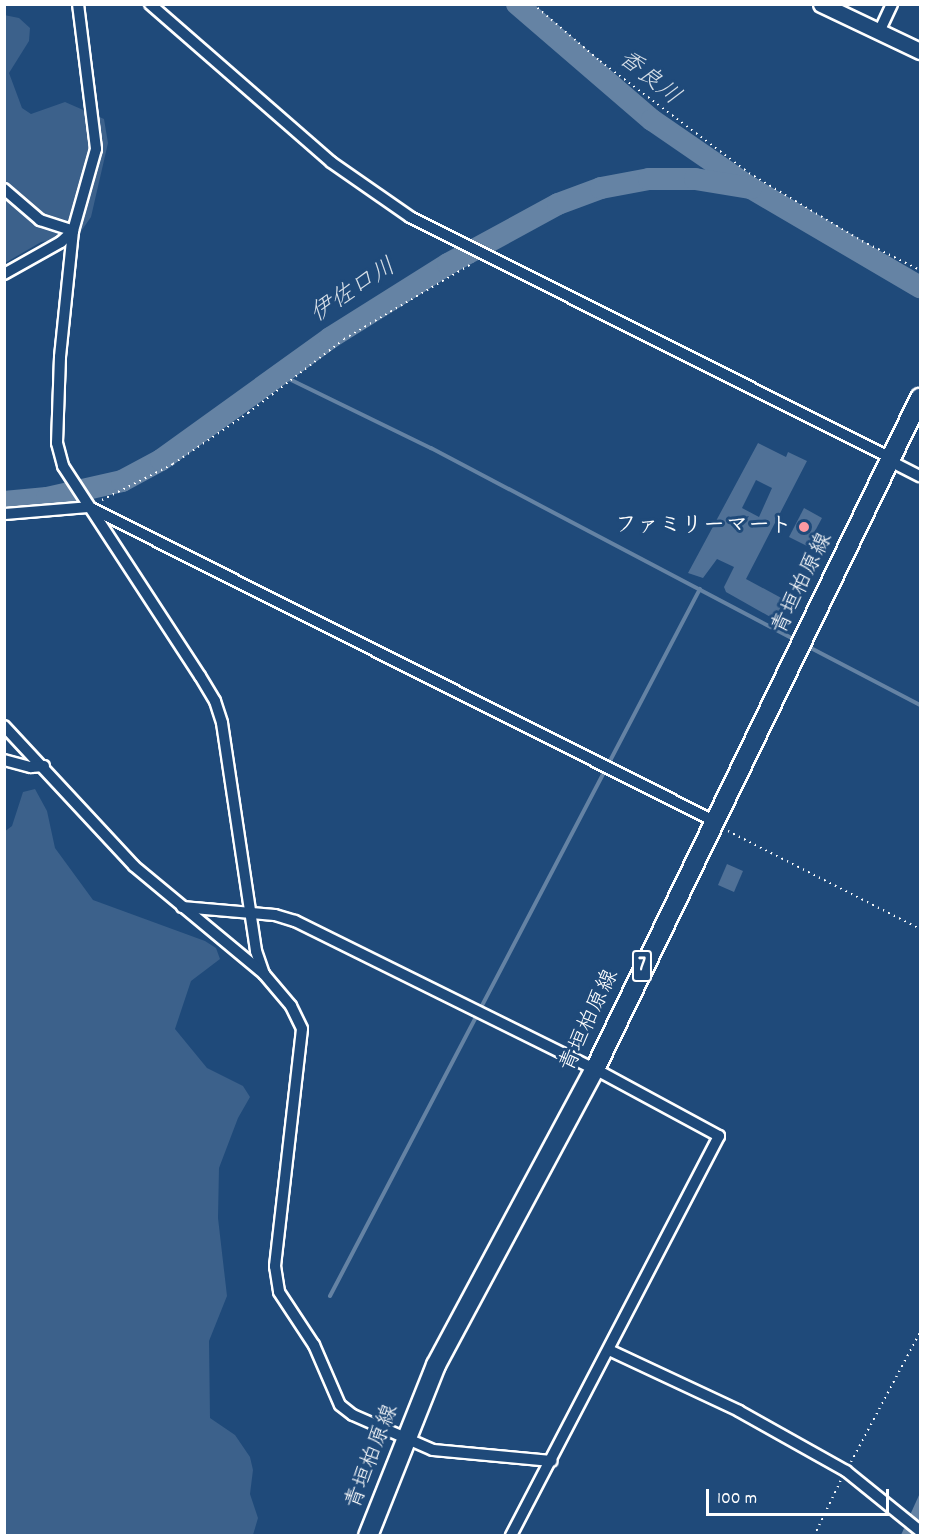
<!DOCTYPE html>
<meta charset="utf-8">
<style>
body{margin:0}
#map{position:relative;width:925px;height:1540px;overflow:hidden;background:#1f4a7a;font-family:Dekko,"Klee One",sans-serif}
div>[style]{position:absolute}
.green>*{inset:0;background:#3c618b}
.water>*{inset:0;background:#6583a4}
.stream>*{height:4px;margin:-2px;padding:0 2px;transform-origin:2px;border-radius:2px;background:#6583a4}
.river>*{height:22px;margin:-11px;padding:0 11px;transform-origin:11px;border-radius:11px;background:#6583a4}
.building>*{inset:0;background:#507197}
.path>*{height:2px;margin-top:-1px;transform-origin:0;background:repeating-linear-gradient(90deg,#fff 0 1.5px,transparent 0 6px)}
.roads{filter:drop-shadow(2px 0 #fff) drop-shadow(-2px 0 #fff) drop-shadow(0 2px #fff) drop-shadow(0 -2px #fff)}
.street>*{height:10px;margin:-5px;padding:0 5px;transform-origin:5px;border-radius:5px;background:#1f4a7a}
.secondary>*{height:15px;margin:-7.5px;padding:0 7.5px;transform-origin:7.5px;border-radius:7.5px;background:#1f4a7a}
.primary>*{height:18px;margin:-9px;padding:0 9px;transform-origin:9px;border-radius:9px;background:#1f4a7a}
.dots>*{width:16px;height:16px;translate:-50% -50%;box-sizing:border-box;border:3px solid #1f4a7a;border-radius:50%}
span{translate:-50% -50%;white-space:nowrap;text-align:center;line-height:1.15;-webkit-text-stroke:6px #1f4a7a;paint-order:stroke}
.shield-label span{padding:2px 4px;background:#1f4a7a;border:2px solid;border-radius:4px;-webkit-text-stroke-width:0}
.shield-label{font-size:21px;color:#fff;font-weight:700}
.poi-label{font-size:22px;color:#fff;font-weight:700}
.right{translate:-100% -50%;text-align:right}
.street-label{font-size:22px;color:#fff}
.water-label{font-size:24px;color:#d8e0e8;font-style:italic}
.frame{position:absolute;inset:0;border:6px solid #fff;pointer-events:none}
.scale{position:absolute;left:706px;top:1489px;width:183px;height:27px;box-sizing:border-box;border:3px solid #fff;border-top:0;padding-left:8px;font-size:18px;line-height:21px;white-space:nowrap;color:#fff;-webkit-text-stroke:4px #1f4a7a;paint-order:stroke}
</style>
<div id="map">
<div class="green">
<i style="clip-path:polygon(4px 15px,19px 18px,30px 28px,29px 41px,9px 73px,22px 108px,31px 114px,65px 102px,104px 119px,108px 143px,91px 217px,77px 237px,41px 242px,5px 263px)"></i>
<i style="clip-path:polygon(35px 789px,47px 811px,55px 848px,93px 900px,205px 941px,216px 948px,220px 959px,191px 981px,175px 1029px,207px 1068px,243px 1086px,250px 1097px,238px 1118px,219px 1168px,218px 1218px,227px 1296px,209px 1341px,210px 1418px,235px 1435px,250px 1457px,253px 1470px,250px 1494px,258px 1518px,253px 1535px,5px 1535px,4px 832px,12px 826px,23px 792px)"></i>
</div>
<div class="water">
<i style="clip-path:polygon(920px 1493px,920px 1535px,901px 1535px)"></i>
</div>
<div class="stream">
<i style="left:281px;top:375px;width:167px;rotate:26deg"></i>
<i style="left:431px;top:448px;width:414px;rotate:27.8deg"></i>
<i style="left:807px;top:646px;width:127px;rotate:27.6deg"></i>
<i style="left:330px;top:1296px;width:798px;rotate:-62.38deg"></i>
</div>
<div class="river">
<i style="left:517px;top:4px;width:178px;rotate:40.7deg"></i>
<i style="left:652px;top:120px;width:120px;rotate:34.5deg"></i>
<i style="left:751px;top:188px;width:196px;rotate:30.4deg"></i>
<i style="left:4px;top:502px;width:43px;rotate:-5.3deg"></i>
<i style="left:47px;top:498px;width:77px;rotate:-12.8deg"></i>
<i style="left:122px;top:481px;width:44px;rotate:-28.3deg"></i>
<i style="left:161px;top:460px;width:208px;rotate:-35.8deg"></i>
<i style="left:330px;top:338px;width:139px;rotate:-32.1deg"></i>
<i style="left:448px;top:264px;width:125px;rotate:-28.6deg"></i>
<i style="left:558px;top:204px;width:46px;rotate:-20.4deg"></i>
<i style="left:601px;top:188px;width:49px;rotate:-10.6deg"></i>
<i style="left:649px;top:179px;width:46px"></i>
<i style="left:695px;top:179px;width:57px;rotate:9.1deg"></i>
</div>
<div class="building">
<i style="clip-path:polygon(evenodd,758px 443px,786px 457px,788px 452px,807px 461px,746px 579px,785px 600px,774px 619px,726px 592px,724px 587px,734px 567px,717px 559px,703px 578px,688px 573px,758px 443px,756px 480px,772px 488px,759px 517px,742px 508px,756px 480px)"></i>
<i style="clip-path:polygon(804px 508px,822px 518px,807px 546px,789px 537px)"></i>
<i style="clip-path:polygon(727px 864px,743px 871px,734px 892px,718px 885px)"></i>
</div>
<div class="path">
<i style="left:533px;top:4px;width:88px;rotate:40.4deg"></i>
<i style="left:600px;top:61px;width:186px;rotate:36.9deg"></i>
<i style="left:749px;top:173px;width:132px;rotate:31deg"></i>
<i style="left:862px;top:241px;width:65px;rotate:26.6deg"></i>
<i style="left:102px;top:500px;width:80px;rotate:-26.9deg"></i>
<i style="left:173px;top:464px;width:91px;rotate:-34.2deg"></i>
<i style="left:248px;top:413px;width:121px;rotate:-37.6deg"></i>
<i style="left:344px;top:339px;width:150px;rotate:-30.5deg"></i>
<i style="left:728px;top:831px;width:216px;rotate:27deg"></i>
<i style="left:851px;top:1462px;width:147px;rotate:-62deg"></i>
<i style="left:814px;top:1536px;width:62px;rotate:-64.3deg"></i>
</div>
<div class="roads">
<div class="street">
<i style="left:78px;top:4px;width:146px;rotate:82.9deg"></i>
<i style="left:96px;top:149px;width:85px;rotate:105.7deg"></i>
<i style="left:73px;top:231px;width:127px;rotate:95.9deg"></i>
<i style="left:60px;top:357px;width:86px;rotate:92deg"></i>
<i style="left:57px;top:443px;width:24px;rotate:75deg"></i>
<i style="left:63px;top:466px;width:251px;rotate:56.9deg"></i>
<i style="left:200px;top:676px;width:29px;rotate:59deg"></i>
<i style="left:215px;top:701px;width:23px;rotate:72deg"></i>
<i style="left:222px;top:723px;width:231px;rotate:81.5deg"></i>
<i style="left:256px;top:951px;width:24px;rotate:71deg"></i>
<i style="left:264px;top:974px;width:42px;rotate:49.8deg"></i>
<i style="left:291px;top:1006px;width:25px;rotate:64deg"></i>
<i style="left:302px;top:1029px;width:239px;rotate:96.5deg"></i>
<i style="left:275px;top:1266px;width:26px;rotate:81deg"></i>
<i style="left:279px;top:1292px;width:64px;rotate:56.6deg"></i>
<i style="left:314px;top:1345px;width:65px;rotate:66.6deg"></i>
<i style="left:340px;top:1405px;width:16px;rotate:38deg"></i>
<i style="left:353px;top:1415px;width:87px;rotate:23.6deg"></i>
<i style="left:433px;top:1450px;width:119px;rotate:5.3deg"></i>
<i style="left:150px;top:4px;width:240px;rotate:41.1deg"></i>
<i style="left:331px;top:162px;width:96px;rotate:34.8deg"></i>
<i style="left:410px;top:217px;width:538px;rotate:26.61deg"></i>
<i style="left:879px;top:32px;width:31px;rotate:-65deg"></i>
<i style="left:4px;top:189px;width:48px;rotate:40.7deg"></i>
<i style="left:40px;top:220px;width:35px;rotate:18deg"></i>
<i style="left:4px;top:274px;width:65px;rotate:-29.3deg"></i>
<i style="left:61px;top:242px;width:16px;rotate:-43deg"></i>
<i style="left:890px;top:461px;width:34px;rotate:27deg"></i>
<i style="left:4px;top:514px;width:85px;rotate:-4.7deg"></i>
<i style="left:89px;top:507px;width:699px;rotate:26.67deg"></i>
<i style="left:4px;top:726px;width:191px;rotate:47.1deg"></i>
<i style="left:134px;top:866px;width:169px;rotate:39.7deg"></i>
<i style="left:4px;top:760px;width:28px;rotate:15deg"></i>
<i style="left:31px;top:767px;width:13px;rotate:-4deg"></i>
<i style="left:182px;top:907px;width:93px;rotate:4.9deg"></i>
<i style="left:275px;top:915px;width:21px;rotate:17deg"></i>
<i style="left:295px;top:921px;width:335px;rotate:26.3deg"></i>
<i style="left:595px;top:1069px;width:141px;rotate:28.4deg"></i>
<i style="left:719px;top:1136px;width:451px;rotate:117.5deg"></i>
<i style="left:609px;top:1350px;width:144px;rotate:25.1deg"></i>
<i style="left:739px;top:1411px;width:123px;rotate:29.3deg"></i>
<i style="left:846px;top:1471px;width:95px;rotate:39deg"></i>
</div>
<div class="secondary">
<i style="left:821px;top:4px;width:110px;rotate:25.4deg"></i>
</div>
<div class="primary">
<i style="left:368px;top:1536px;width:184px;rotate:-68.3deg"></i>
<i style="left:436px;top:1365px;width:336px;rotate:-61.8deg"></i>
<i style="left:595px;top:1069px;width:746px;rotate:-64.16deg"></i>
</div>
</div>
<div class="dots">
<i style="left:804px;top:527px;background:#ff9aa2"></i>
</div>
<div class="shield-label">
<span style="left:642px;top:966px">7</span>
</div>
<div class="poi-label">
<span class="right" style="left:792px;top:527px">ファミリーマート</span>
</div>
<div class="street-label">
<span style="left:803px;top:584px;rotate:-64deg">青垣柏原線</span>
<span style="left:590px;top:1021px;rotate:-65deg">青垣柏原線</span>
<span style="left:373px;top:1457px;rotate:-69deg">青垣柏原線</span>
</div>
<div class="water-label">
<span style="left:648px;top:79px;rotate:39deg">香良川</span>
<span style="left:354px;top:292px;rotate:-33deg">伊佐口川</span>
</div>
<div class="frame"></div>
<div class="scale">100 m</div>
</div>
